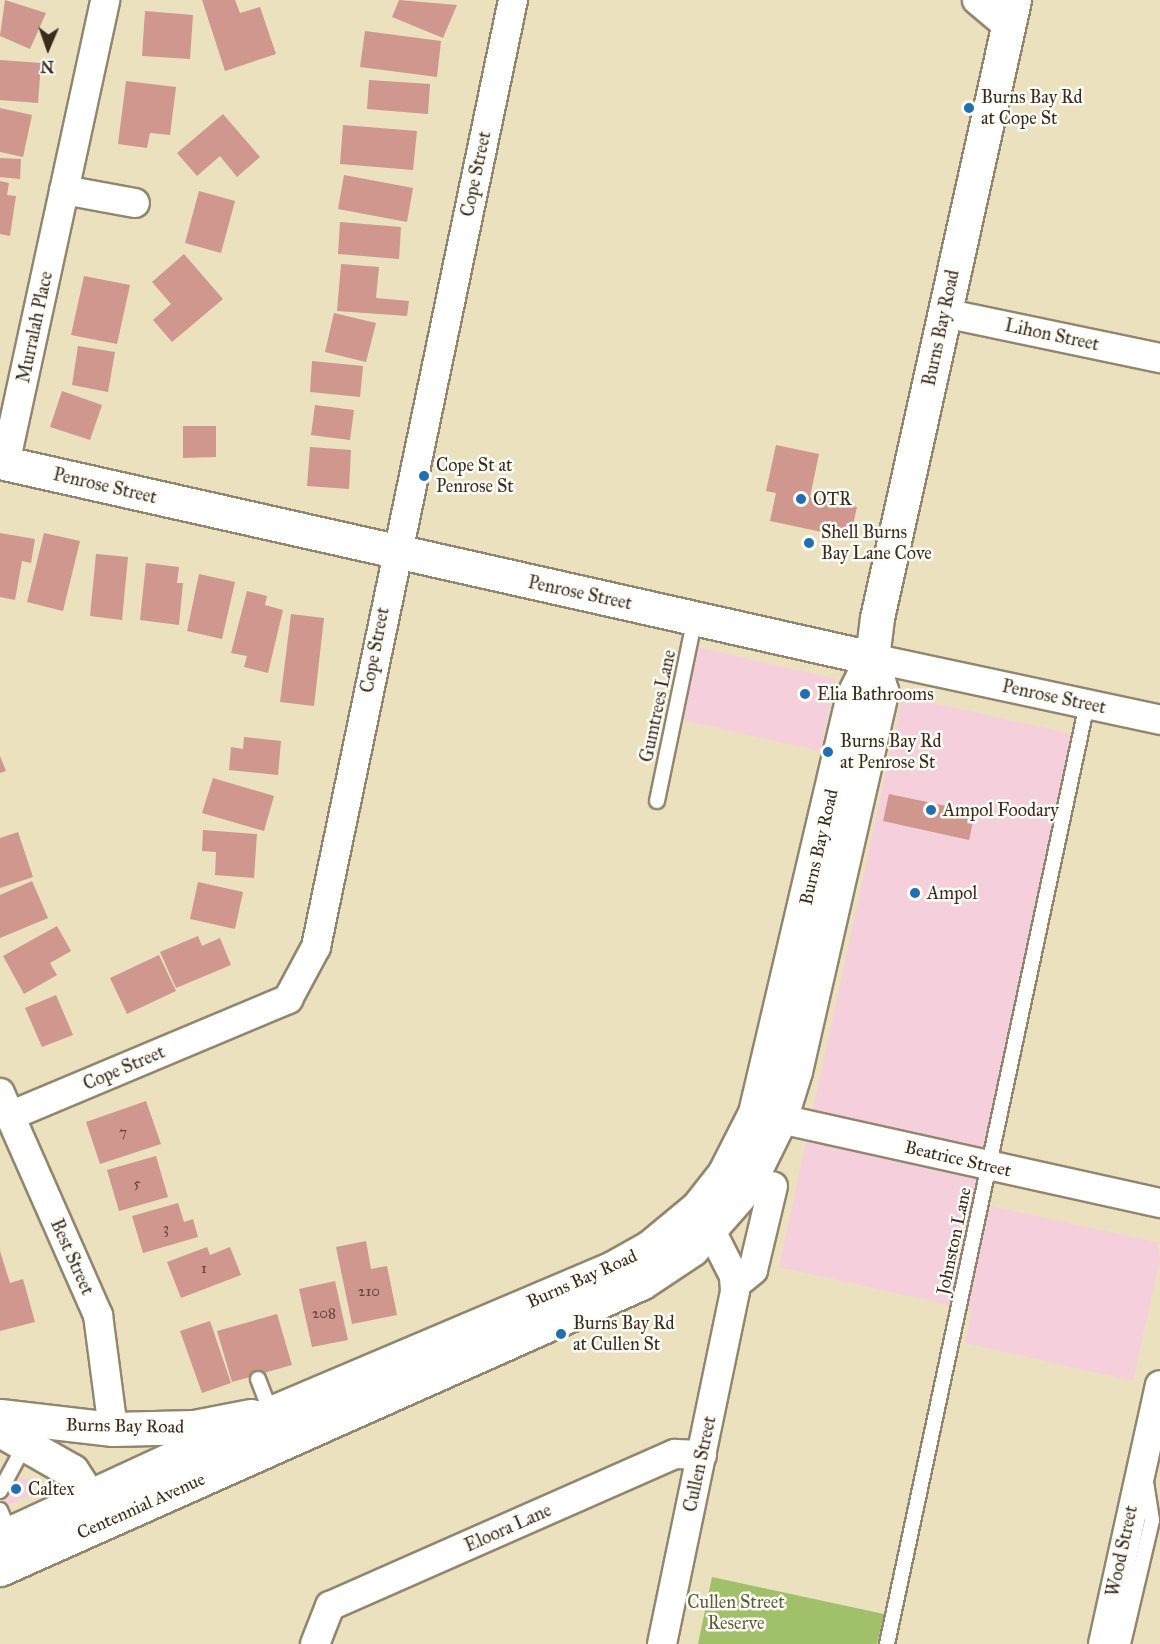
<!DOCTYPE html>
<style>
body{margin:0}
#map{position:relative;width:1160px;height:1644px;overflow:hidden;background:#ebe1bf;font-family:"IM FELL Great Primer",serif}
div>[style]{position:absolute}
.built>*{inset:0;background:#f5cfdb}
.green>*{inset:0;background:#a0c069}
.building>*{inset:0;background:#cf978d}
.roads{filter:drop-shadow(2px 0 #93866e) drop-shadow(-2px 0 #93866e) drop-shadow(0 2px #93866e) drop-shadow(0 -2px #93866e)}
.lane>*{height:14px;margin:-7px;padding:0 7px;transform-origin:7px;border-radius:7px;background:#fff}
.street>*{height:28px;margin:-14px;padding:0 14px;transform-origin:14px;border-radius:14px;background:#fff}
.secondary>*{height:33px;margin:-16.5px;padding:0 16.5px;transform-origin:16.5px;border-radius:16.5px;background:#fff}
.primary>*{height:33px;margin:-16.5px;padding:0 16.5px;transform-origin:16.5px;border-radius:16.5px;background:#fff}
.dots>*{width:16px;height:16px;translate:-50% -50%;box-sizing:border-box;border:3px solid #fdfcf7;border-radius:50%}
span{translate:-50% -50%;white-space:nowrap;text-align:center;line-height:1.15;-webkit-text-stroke:5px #fdfcf7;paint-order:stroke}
.number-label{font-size:15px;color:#60453a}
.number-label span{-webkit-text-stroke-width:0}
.poi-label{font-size:18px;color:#3b2a1e}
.left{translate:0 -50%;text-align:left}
.street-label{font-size:18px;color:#3b2a1e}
.park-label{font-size:18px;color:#5e5e38}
.north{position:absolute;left:18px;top:18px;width:60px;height:60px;-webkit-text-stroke:4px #fdfcf7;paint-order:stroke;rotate:182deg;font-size:16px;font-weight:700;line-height:24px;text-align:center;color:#3b2a1e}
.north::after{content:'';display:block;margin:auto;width:21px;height:27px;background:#3b2a1e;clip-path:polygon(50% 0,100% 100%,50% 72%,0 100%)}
</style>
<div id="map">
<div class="built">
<i style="clip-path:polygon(697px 647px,836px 679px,820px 751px,682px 720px)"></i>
<i style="clip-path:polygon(910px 698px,1073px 734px,972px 1202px,1156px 1242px,1160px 1258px,1133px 1381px,965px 1343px,972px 1310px,779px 1267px,901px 702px)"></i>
<i style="clip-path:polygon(0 1466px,32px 1483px,31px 1495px,0 1509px)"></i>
</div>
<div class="green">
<i style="clip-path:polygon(712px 1577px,884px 1614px,877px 1644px,698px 1644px)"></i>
</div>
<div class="building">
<i style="clip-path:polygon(5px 0,46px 13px,30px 49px,0 36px)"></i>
<i style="clip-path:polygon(202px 0,235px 0,240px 13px,260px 7px,276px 54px,225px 71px)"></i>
<i style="clip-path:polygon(399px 0,457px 5px,443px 38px,392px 17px)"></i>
<i style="clip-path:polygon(145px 11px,193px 15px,190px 59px,142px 56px)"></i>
<i style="clip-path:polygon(365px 31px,441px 41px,437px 77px,360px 67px)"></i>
<i style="clip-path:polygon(0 60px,41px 63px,38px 103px,0 100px)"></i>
<i style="clip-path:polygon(369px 80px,430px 84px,428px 114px,367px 109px)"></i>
<i style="clip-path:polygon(126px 81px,176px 87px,170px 135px,150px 133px,147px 148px,118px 144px)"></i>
<i style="clip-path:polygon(0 108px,32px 115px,23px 157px,0 152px)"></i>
<i style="clip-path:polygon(223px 114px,260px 157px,237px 177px,220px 156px,197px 176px,177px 153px)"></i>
<i style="clip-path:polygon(343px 125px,417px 131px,413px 170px,340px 164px)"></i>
<i style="clip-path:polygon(0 158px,21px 159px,20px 179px,0 177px)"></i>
<i style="clip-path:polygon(344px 175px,413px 188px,407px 222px,338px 209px)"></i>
<i style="clip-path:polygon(0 181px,9px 183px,7px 195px,16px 196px,10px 236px,0 234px)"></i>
<i style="clip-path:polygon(199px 191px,235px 201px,221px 253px,185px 243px)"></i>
<i style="clip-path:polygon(340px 222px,401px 227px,399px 259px,338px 254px)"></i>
<i style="clip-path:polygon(184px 254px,223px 299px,172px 342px,153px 320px,171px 304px,152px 282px)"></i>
<i style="clip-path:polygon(341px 264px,379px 267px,376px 298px,409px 301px,407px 316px,337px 311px)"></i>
<i style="clip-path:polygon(84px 276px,130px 285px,117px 344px,71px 335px)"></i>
<i style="clip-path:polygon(334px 313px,376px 323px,366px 362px,325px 352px)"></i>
<i style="clip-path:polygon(78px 346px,115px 352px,108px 392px,72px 385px)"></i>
<i style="clip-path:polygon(312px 361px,363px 366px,360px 397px,310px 392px)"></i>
<i style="clip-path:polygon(62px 391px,102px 405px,90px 440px,50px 427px)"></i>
<i style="clip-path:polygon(315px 405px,354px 410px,350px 440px,311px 435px)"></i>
<i style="clip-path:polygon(183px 426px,216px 426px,216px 457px,183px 458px)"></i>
<i style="clip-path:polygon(776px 445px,819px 454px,810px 497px,857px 507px,850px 538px,770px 521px,776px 493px,766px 491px)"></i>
<i style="clip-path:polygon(310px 447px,351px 450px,349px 489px,307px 486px)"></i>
<i style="clip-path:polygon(0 533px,35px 539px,31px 563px,22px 561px,15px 600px,0 597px)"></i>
<i style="clip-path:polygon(44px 533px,80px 541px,63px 611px,27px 602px)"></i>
<i style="clip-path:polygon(96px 554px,128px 557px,122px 620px,90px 616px)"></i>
<i style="clip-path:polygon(146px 563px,179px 567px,177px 583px,183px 583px,179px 625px,140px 620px)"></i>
<i style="clip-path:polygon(199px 574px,235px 582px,222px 639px,187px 631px)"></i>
<i style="clip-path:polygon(247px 591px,267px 596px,265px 605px,283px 610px,268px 673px,244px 667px,247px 656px,231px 653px)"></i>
<i style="clip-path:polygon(291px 614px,324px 618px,314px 706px,280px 702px)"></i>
<i style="clip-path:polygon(244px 737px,281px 741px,278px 775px,229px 770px,231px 747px,243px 749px)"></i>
<i style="clip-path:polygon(0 756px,6px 771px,0 773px)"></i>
<i style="clip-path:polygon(213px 778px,274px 796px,264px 831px,202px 813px)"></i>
<i style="clip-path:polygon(889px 794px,975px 812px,969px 840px,883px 821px)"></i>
<i style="clip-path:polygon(203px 830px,257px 834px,254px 878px,215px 875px,216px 852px,202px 851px)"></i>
<i style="clip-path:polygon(18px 832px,33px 877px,0 888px,0 838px)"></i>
<i style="clip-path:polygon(32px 881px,48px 918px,0 938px,0 895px)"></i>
<i style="clip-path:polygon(198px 882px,243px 892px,235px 929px,190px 919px)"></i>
<i style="clip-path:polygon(57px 926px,71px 951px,50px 963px,57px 975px,24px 994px,3px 956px)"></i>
<i style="clip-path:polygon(198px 936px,202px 946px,220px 938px,231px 965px,176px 988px,160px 952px)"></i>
<i style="clip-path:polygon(159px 955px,176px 991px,127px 1014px,110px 978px)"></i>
<i style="clip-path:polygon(56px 995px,73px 1035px,42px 1047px,25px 1008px)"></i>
<i style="clip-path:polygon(146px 1101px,161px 1144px,100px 1164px,86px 1122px)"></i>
<i style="clip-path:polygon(156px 1156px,168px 1197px,119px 1211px,107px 1170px)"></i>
<i style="clip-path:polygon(178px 1203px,184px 1222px,193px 1219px,198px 1237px,143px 1253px,132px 1216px)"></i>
<i style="clip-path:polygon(366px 1241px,371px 1269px,387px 1266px,397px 1315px,352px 1324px,336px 1247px)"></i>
<i style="clip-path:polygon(207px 1247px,210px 1255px,230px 1247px,241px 1275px,181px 1298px,167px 1262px)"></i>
<i style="clip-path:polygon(0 1251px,10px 1283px,23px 1279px,35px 1322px,0 1331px)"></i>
<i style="clip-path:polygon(335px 1281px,348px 1340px,312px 1347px,299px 1289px)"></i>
<i style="clip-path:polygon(277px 1314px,292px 1365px,232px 1382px,217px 1331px)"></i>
<i style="clip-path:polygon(210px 1321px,231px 1383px,202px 1393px,180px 1331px)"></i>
</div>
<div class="roads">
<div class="lane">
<i style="left:657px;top:801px;width:187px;rotate:-78.3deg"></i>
<i style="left:258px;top:1379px;width:39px;rotate:69deg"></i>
<i style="left:0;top:1491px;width:55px;rotate:-61.6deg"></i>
<i style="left:0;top:1510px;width:26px;rotate:67deg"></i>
<i style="left:887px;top:1644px;width:961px;rotate:-77.99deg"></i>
<i style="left:1123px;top:1644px;width:127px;rotate:-76.8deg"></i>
<i style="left:1152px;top:1520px;width:36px;rotate:-99deg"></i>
</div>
<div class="street">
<i style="left:977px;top:0;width:40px;rotate:40deg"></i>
<i style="left:64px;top:190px;width:72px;rotate:10.4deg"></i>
<i style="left:944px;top:313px;width:221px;rotate:11.8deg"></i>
<i style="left:5px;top:464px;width:475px;rotate:-77.8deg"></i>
<i style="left:872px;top:658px;width:295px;rotate:12.1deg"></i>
<i style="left:0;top:1093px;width:243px;rotate:66.2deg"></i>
<i style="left:98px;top:1315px;width:115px;rotate:82.5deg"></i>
<i style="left:758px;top:1114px;width:412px;rotate:12.5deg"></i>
<i style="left:10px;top:1116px;width:302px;rotate:-22.8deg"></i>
<i style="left:288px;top:999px;width:59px;rotate:-61.7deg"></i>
<i style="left:316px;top:947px;width:967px;rotate:-78.25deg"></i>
<i style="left:736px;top:1284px;width:22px;rotate:-39deg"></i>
<i style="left:753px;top:1270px;width:86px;rotate:-76.6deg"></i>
<i style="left:315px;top:1644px;width:41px;rotate:-68.5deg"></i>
<i style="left:330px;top:1606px;width:377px;rotate:-23.8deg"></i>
<i style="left:675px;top:1454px;width:27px;rotate:2deg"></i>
<i style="left:662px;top:1644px;width:360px;rotate:-78.3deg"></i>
<i style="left:735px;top:1291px;width:15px;rotate:-94deg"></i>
<i style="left:734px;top:1276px;width:75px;rotate:-116.9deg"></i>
<i style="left:1103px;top:1644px;width:265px;rotate:-77.6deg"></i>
</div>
<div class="secondary">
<i style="left:0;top:462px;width:894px;rotate:12.67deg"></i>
<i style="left:0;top:1416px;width:114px;rotate:6.6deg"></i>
<i style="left:113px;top:1429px;width:81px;rotate:-1.4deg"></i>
<i style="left:194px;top:1427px;width:58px;rotate:-10.9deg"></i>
<i style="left:0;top:1430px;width:83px;rotate:29.7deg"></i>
<i style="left:72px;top:1471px;width:31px;rotate:57deg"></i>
<i style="left:89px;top:1497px;width:29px;rotate:14deg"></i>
</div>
<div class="primary">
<i style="left:0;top:1538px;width:298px;rotate:-24.8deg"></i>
<i style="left:271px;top:1413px;width:369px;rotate:-23deg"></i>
<i style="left:611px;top:1269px;width:45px;rotate:-29.4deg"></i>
<i style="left:650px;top:1247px;width:62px;rotate:-39.8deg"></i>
<i style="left:698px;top:1207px;width:42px;rotate:-51.8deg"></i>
<i style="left:724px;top:1174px;width:68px;rotate:-63.1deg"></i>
<i style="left:755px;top:1113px;width:428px;rotate:-76.8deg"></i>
<i style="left:853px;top:696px;width:42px;rotate:-63.4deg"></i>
<i style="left:0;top:1569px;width:702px;rotate:-24.05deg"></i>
<i style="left:641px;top:1283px;width:61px;rotate:-33.7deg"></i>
<i style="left:692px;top:1249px;width:81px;rotate:-48.5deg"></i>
<i style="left:746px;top:1188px;width:77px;rotate:-63.8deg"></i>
<i style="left:780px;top:1119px;width:50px;rotate:-72.6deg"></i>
<i style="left:795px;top:1071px;width:390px;rotate:-77.2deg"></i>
<i style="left:881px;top:691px;width:34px;rotate:-105deg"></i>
<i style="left:872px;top:658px;width:40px;rotate:-82.9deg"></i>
<i style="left:877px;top:618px;width:633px;rotate:-77.5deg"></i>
</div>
</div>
<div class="dots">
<i style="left:969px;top:108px;background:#1f6fb2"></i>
<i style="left:424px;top:476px;background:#1f6fb2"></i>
<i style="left:801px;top:499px;background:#1f6fb2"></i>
<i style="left:809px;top:543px;background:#1f6fb2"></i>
<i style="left:805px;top:694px;background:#1f6fb2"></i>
<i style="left:828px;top:752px;background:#1f6fb2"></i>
<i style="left:931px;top:810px;background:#1f6fb2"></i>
<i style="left:915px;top:893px;background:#1f6fb2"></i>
<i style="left:561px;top:1334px;background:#1f6fb2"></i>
<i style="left:16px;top:1489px;background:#1f6fb2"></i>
</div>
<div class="number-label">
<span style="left:123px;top:1133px">7</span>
<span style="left:137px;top:1184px">5</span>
<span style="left:166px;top:1229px">3</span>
<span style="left:204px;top:1269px">1</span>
<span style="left:369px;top:1292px">210</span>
<span style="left:324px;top:1314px">208</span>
</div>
<div class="poi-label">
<span class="left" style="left:981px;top:108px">Burns Bay Rd<br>at Cope St</span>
<span class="left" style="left:436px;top:476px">Cope St at<br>Penrose St</span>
<span class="left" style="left:813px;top:499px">OTR</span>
<span class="left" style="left:821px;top:543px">Shell Burns<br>Bay Lane Cove</span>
<span class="left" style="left:817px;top:694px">Elia Bathrooms</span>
<span class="left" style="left:840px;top:752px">Burns Bay Rd<br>at Penrose St</span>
<span class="left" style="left:943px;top:810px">Ampol Foodary</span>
<span class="left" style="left:927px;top:893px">Ampol</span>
<span class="left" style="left:573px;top:1334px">Burns Bay Rd<br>at Cullen St</span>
<span class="left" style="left:28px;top:1489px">Caltex</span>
</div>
<div class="street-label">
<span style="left:476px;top:174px;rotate:-78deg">Cope Street</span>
<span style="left:35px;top:327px;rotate:-78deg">Murralah Place</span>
<span style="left:941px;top:328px;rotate:-78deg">Burns Bay Road</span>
<span style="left:1052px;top:335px;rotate:12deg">Lihon Street</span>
<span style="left:105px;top:486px;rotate:13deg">Penrose Street</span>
<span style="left:580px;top:593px;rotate:12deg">Penrose Street</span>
<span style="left:375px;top:650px;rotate:-79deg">Cope Street</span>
<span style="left:1054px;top:697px;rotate:12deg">Penrose Street</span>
<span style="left:658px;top:706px;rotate:-78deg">Gumtrees Lane</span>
<span style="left:819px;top:847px;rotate:-77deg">Burns Bay Road</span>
<span style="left:124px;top:1068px;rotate:-23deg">Cope Street</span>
<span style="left:958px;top:1159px;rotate:13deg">Beatrice Street</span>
<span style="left:954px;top:1241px;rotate:-78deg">Johnston Lane</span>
<span style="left:72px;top:1257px;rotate:66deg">Best Street</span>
<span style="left:582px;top:1279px;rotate:-24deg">Burns Bay Road</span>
<span style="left:125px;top:1426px;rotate:1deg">Burns Bay Road</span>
<span style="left:700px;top:1464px;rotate:-78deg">Cullen Street</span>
<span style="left:141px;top:1506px;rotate:-24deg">Centennial Avenue</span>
<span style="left:508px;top:1528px;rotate:-24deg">Eloora Lane</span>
<span style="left:1122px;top:1551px;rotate:-78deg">Wood Street</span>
</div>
<div class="park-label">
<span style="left:736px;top:1613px">Cullen Street<br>Reserve</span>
</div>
<div class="north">N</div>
</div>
